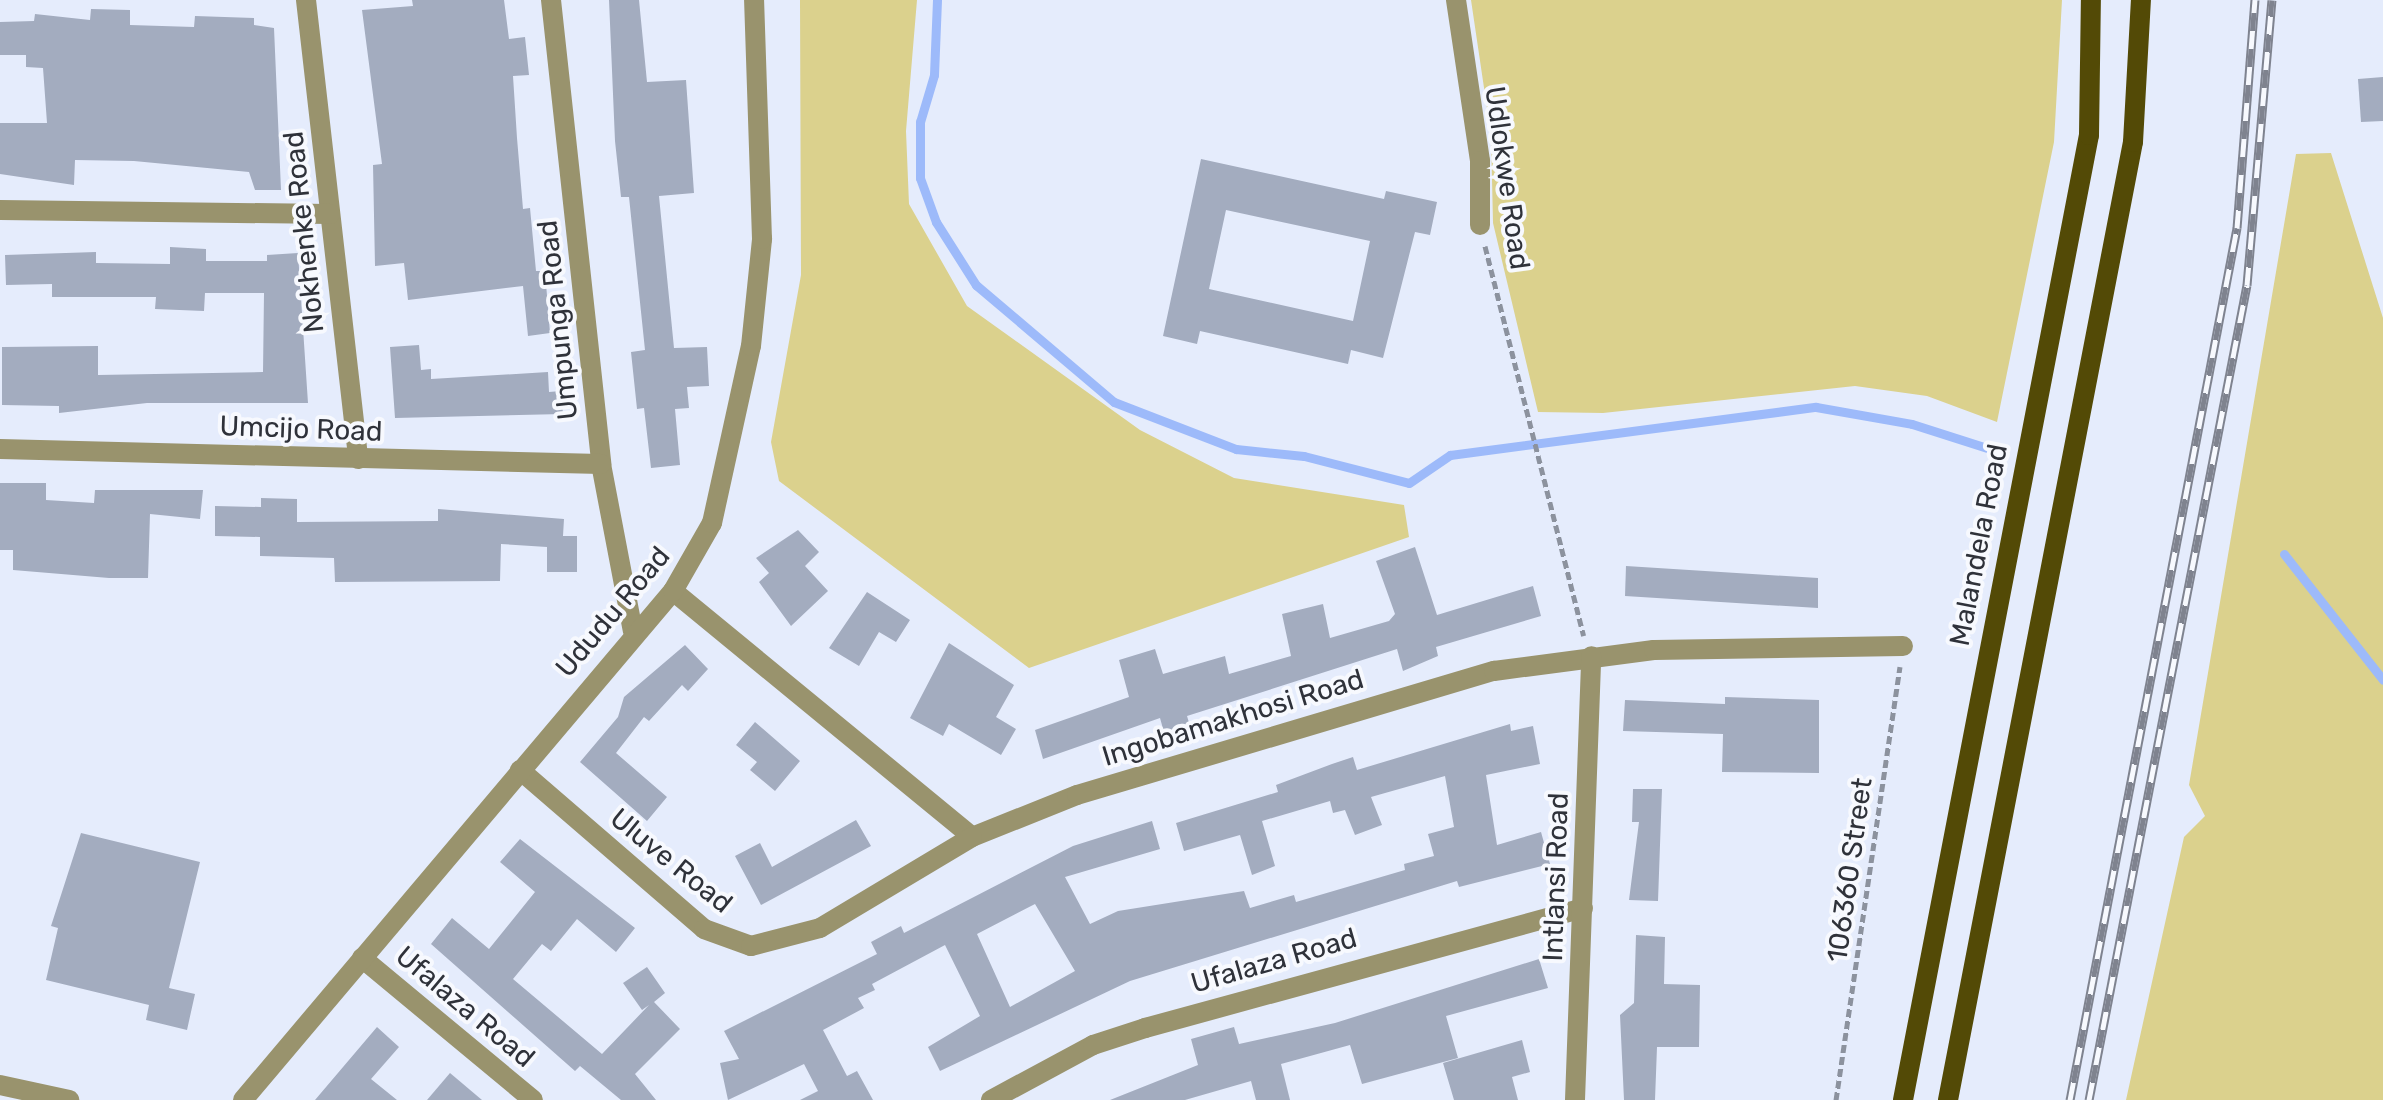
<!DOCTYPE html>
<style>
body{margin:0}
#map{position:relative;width:2383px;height:1100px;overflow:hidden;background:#e5ecfc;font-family:Rubik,sans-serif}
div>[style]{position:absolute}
.green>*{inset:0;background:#dbd18d}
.stream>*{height:9px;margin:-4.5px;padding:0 4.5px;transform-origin:4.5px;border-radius:4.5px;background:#9dbafa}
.building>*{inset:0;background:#a3acbf}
.path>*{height:5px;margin-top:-2.5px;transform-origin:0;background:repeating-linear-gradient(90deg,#8c929e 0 8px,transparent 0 12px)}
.minor>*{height:20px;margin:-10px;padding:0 10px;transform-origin:10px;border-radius:10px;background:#99936d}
.major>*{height:20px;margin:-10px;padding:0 10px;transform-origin:10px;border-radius:10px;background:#534a06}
.rail>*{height:9px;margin-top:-4.5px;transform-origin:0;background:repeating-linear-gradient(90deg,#f7f9fe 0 18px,#7f838f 0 36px);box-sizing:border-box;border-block:2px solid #7f838f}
span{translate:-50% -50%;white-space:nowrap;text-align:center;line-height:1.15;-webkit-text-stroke:8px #f7f9fe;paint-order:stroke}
.street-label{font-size:28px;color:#2f323a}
</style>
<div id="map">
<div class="green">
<i style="clip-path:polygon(800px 0,917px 0,906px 131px,909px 204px,967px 306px,1140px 430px,1234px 478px,1404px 505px,1409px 537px,1029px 668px,779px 481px,771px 442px,801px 275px)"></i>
<i style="clip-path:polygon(1471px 0,2062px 0,2054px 142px,1997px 422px,1927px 396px,1855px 386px,1603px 413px,1538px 412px,1493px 223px,1491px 135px)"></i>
<i style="clip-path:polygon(2331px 153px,2383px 318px,2383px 1100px,2126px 1100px,2184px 837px,2205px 816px,2189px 785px,2296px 154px)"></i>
</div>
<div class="stream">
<i style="left:937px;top:0;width:75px;rotate:92.3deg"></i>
<i style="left:934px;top:75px;width:49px;rotate:106.6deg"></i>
<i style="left:920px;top:122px;width:56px;rotate:90deg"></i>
<i style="left:920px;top:178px;width:47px;rotate:70deg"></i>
<i style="left:936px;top:222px;width:75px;rotate:57.6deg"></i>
<i style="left:976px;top:285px;width:181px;rotate:40.3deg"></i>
<i style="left:1114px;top:402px;width:131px;rotate:21.1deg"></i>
<i style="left:1236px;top:449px;width:68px;rotate:5.9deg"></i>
<i style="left:1304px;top:456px;width:108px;rotate:14.4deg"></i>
<i style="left:1409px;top:483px;width:50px;rotate:-34.3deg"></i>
<i style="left:1450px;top:455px;width:369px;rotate:-7.5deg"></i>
<i style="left:1816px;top:407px;width:97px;rotate:10deg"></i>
<i style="left:1912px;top:424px;width:92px;rotate:17.7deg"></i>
<i style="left:2284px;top:554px;width:160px;rotate:51.8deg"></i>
</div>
<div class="building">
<i style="clip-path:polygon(412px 0,504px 0,509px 39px,525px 37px,529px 75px,513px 76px,517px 138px,523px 209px,530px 208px,536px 271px,545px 271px,550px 333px,528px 336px,523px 286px,408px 300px,404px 263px,375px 266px,373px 165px,382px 164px,362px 10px,413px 6px)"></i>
<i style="clip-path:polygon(609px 0,639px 0,647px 82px,686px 80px,694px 193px,659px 196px,674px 348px,707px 347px,709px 386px,687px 387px,689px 408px,675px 409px,680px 465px,651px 468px,644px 408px,637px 409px,631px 352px,645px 350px,629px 197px,621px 197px,615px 141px)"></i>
<i style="clip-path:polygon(91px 9px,130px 10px,130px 25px,194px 27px,195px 16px,254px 18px,254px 25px,274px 28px,281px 190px,255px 190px,249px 172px,134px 161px,75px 160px,74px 185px,0 174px,0 123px,47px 123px,43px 68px,26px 67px,26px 55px,0 55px,0 22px,34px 21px,35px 14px,90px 20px)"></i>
<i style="clip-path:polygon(2383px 77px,2383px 121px,2361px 122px,2358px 79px)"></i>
<i style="clip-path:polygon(evenodd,1201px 159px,1384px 199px,1386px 191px,1437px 202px,1430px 235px,1415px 232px,1383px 358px,1351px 350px,1348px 364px,1200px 331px,1197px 344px,1163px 336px,1201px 159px,1226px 210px,1370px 241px,1353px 321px,1209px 289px,1226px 210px)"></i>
<i style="clip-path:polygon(170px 247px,206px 249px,206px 261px,267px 261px,267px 255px,298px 253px,308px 403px,147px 403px,59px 413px,59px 406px,2px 405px,2px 347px,98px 346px,98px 375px,263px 372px,264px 293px,205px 293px,204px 311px,155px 309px,156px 297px,52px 297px,52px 284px,6px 285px,5px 255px,96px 252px,96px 263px,170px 264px)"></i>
<i style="clip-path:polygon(419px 345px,421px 370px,431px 369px,431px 379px,548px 372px,549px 392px,561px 391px,563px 414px,395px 418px,390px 347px)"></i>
<i style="clip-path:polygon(0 483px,46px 483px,46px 500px,94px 503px,95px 490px,203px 490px,200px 519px,150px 514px,148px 578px,109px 578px,13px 570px,13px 550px,0 550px)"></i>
<i style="clip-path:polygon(261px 498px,297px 499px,297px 522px,438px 521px,438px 509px,564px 519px,563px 536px,577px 536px,577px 572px,547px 572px,547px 547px,501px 544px,500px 581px,335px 582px,334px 558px,260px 556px,260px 537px,215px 536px,215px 506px,261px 507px)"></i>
<i style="clip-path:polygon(798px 530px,819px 552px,805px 566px,828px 591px,791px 626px,759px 582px,769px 573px,756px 558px)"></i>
<i style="clip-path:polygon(1415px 547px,1437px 615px,1533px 586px,1541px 616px,1436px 647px,1438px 656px,1403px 671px,1397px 649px,1187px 716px,1193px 736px,1167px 743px,1160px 718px,1043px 759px,1035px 730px,1129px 697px,1119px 660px,1155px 649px,1163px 674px,1225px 656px,1229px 674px,1291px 656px,1282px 614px,1323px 604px,1330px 638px,1389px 621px,1395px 614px,1376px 561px)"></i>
<i style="clip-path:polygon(1626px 566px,1818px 578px,1818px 608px,1625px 596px)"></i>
<i style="clip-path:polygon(867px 592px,910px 620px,896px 642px,879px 632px,859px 666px,829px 648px)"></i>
<i style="clip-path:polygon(949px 643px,1014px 685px,996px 717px,1016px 729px,1001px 755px,949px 724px,943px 736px,910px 718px)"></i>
<i style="clip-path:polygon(685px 645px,708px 669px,688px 691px,682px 685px,649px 721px,644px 717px,616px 753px,667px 797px,647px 821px,580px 762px,618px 717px,624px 697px)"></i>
<i style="clip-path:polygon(1725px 697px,1819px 700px,1819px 773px,1722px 772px,1723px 734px,1623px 731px,1625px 700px,1725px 704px)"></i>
<i style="clip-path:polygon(755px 722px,800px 761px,775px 791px,750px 770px,757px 762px,736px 745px)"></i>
<i style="clip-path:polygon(evenodd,1510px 724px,1511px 731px,1533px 726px,1540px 764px,1486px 775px,1497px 845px,1541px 832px,1550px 864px,1459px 887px,1457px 881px,1130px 981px,940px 1071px,928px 1047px,980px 1016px,945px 945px,872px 984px,875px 990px,858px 998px,864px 1008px,823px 1030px,847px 1076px,857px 1071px,873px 1100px,800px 1100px,818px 1091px,804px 1064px,728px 1100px,720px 1063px,739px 1059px,724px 1031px,877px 954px,871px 942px,901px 926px,904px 933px,1073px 846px,1152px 821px,1160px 849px,1065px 877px,1090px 924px,1118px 911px,1244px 891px,1250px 908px,1294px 895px,1296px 902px,1405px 870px,1404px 864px,1434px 856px,1428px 834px,1454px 827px,1445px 776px,1371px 797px,1382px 825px,1355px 835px,1345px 810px,1333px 813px,1330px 801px,1262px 821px,1275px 866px,1252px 875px,1240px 835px,1184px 851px,1176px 823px,1278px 792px,1276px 785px,1332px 764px,1353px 757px,1357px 770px,1510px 724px,1035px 904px,1075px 971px,1010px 1007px,977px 934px,1035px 904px)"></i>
<i style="clip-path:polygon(1633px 789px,1662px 789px,1658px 901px,1629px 900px,1639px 822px,1632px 822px)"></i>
<i style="clip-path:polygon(856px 820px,871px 846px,761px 905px,735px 856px,760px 843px,772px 867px)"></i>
<i style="clip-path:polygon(81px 833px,200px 862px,169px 988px,195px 994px,187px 1030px,146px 1020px,149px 1005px,46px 980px,58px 928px,51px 926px)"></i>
<i style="clip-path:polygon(520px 839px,635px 928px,616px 952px,577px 919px,551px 951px,542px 944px,513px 979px,602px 1054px,649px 1005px,642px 1010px,623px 983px,647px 967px,665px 993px,654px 1002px,680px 1029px,635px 1074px,656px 1100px,621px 1100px,580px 1066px,575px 1071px,431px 944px,452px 918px,489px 949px,535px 892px,500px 862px)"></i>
<i style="clip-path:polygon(1636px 935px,1665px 937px,1664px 984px,1700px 985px,1699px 1047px,1657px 1047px,1655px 1100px,1624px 1100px,1620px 1015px,1634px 1003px)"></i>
<i style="clip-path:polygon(1539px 959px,1548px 988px,1446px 1016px,1458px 1058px,1362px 1084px,1350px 1045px,1281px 1064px,1290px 1100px,1256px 1100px,1251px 1081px,1185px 1100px,1110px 1100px,1198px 1065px,1191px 1039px,1234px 1027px,1239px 1044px,1335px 1023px)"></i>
<i style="clip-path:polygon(377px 1027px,399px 1047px,371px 1079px,397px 1100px,315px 1100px)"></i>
<i style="clip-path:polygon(1522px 1040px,1530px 1072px,1512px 1077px,1518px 1100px,1454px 1100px,1443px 1063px)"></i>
<i style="clip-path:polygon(450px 1073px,482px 1100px,427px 1100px)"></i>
</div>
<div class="path">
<i style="left:1485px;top:246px;width:402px;rotate:75.8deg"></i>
<i style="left:1836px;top:1100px;width:438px;rotate:-81.6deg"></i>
</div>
<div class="minor">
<i style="left:306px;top:0;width:462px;rotate:83.5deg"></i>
<i style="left:551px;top:0;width:467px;rotate:83.8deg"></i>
<i style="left:601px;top:464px;width:170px;rotate:79.2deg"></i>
<i style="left:1456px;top:0;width:163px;rotate:81.5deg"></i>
<i style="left:1480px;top:161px;width:64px;rotate:90deg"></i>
<i style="left:0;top:210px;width:330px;rotate:0.7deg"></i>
<i style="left:0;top:449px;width:601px;rotate:1.43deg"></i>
<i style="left:673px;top:591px;width:387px;rotate:39.4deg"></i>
<i style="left:972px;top:837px;width:113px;rotate:-21.8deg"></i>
<i style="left:1077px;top:795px;width:435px;rotate:-16.6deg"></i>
<i style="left:1494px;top:671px;width:161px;rotate:-7.5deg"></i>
<i style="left:1654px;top:650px;width:249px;rotate:-0.9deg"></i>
<i style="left:520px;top:770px;width:243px;rotate:40.8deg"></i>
<i style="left:704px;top:929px;width:50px;rotate:19.9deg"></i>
<i style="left:751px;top:946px;width:71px;rotate:-14.6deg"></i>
<i style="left:820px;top:928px;width:177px;rotate:-30.9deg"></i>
<i style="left:362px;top:958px;width:222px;rotate:39.7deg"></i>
<i style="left:0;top:1085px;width:71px;rotate:12.3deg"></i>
<i style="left:243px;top:1100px;width:666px;rotate:-49.81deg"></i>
<i style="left:673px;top:591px;width:78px;rotate:-60.2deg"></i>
<i style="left:712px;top:523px;width:181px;rotate:-77.6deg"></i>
<i style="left:751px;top:346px;width:108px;rotate:-84.1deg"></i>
<i style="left:762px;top:239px;width:239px;rotate:-91.9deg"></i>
<i style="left:991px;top:1100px;width:116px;rotate:-28.3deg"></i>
<i style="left:1093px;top:1045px;width:55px;rotate:-18.1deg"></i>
<i style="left:1145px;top:1028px;width:454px;rotate:-15.3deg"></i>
<i style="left:1575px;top:1100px;width:444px;rotate:-87.9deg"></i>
</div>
<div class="major">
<i style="left:1903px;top:1100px;width:983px;rotate:-79.09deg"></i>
<i style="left:2089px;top:135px;width:135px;rotate:-89.2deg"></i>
<i style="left:1948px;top:1100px;width:976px;rotate:-79.07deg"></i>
<i style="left:2133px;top:142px;width:142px;rotate:-86.8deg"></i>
</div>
<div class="rail">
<i style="left:2070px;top:1100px;width:888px;rotate:-79.16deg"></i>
<i style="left:2237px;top:228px;width:229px;rotate:-85.5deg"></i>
<i style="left:2089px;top:1100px;width:830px;rotate:-79.03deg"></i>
<i style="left:2247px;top:285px;width:286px;rotate:-85deg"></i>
</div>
<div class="street-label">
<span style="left:1507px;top:178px;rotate:82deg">Udlokwe Road</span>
<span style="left:304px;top:232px;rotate:-96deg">Nokhenke Road</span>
<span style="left:558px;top:320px;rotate:-96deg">Umpunga Road</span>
<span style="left:301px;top:429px;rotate:2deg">Umcijo Road</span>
<span style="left:1979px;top:545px;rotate:-79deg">Malandela Road</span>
<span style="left:613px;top:612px;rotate:-50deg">Ududu Road</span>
<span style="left:1233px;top:718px;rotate:-17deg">Ingobamakhosi Road</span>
<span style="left:671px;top:861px;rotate:39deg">Uluve Road</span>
<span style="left:1850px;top:870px;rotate:-82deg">106360 Street</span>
<span style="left:1556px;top:877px;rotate:-88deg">Intlansi Road</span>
<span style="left:1274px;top:961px;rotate:-16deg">Ufalaza Road</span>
<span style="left:465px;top:1007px;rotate:40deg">Ufalaza Road</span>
</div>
</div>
